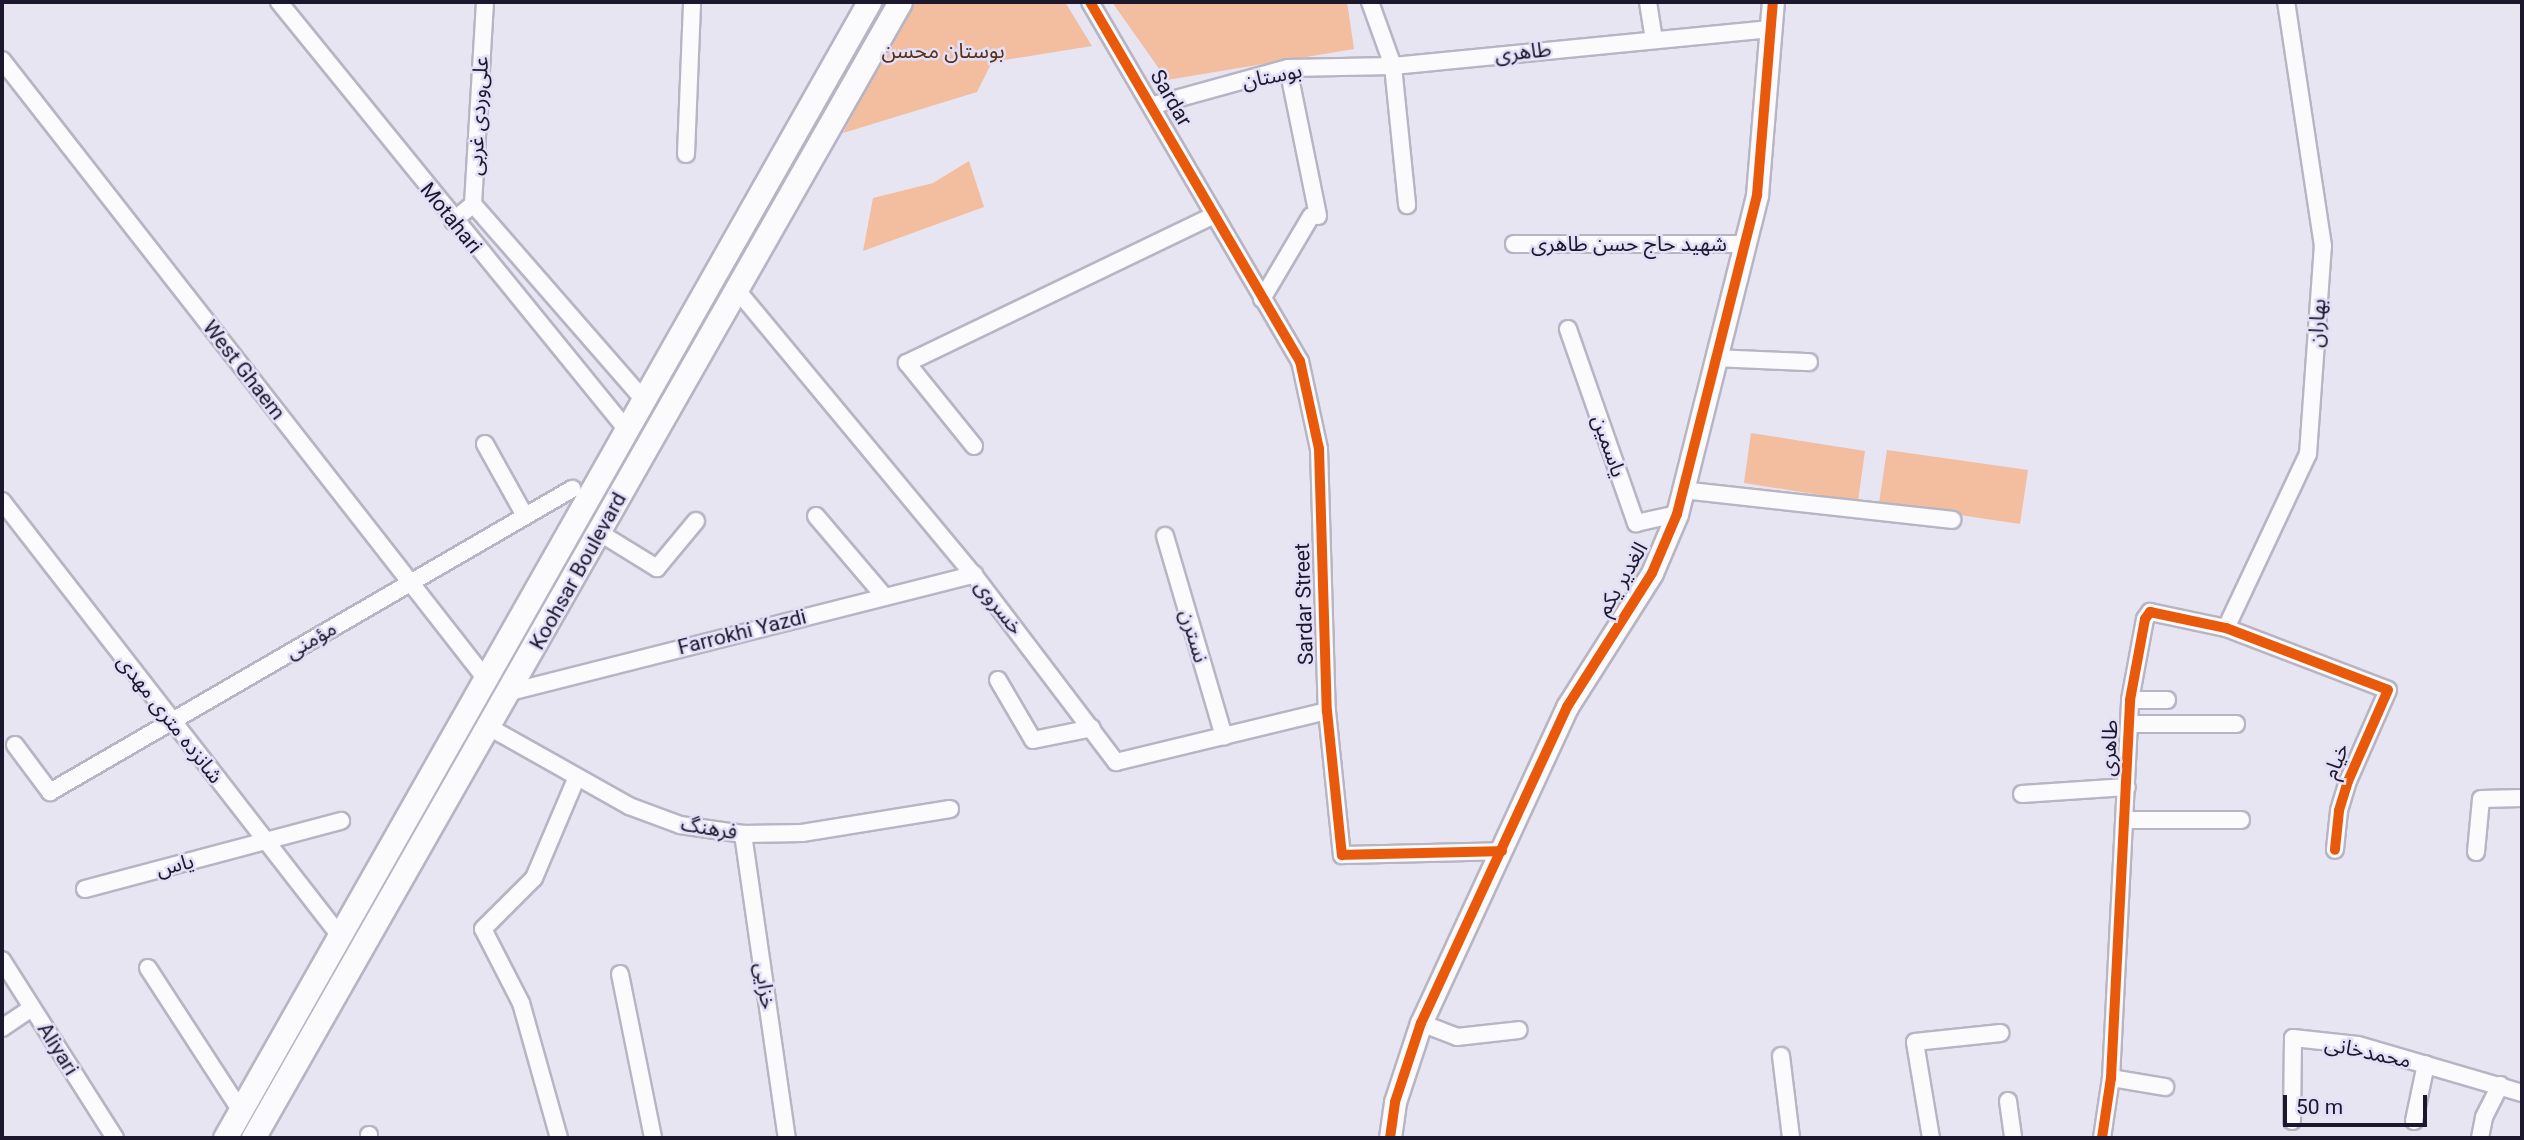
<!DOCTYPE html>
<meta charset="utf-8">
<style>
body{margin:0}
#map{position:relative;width:2524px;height:1140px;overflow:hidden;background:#e6e5f1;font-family:Roboto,"Noto Sans Arabic",sans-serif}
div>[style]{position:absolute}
.green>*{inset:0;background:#f3bd9f}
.roads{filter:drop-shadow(2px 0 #b7b5c4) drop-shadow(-2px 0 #b7b5c4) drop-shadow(0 2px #b7b5c4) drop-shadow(0 -2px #b7b5c4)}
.minor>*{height:16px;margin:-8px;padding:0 8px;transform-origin:8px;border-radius:8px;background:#fbfbfd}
.tertiary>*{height:21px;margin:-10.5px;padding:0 10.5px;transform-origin:10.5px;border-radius:10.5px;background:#fbfbfd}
.secondary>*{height:23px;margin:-11.5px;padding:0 11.5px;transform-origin:11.5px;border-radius:11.5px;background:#fbfbfd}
.cycleway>*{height:10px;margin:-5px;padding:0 5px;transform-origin:5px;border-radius:5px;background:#e8590c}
span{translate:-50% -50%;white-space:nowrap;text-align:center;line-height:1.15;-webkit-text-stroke:5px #e3dff7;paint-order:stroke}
.park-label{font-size:21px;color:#572f12}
.street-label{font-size:21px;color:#1c172c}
.frame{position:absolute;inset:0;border:4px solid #1c172c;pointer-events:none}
.scale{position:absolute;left:2283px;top:1095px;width:144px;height:32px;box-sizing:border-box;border:4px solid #1c172c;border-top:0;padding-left:9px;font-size:21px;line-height:24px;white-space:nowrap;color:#1c172c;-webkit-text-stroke:5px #e3dff7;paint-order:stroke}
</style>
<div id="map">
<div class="green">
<i style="clip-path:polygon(913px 2px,1065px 2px,1092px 46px,992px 62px,977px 92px,843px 133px)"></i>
<i style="clip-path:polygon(1112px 2px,1347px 2px,1354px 49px,1167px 80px)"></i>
<i style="clip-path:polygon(969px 161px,984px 207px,863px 251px,873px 198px,933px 183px)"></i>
<i style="clip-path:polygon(1751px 433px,1865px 451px,1858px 501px,1744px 483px)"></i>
<i style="clip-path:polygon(1887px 450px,2028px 470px,2020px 524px,1879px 503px)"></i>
</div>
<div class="roads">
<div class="minor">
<i style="left:279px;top:2px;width:552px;rotate:50.89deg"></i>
<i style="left:1090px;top:2px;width:416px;rotate:59.7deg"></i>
<i style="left:1300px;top:361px;width:90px;rotate:77.8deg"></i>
<i style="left:1319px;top:449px;width:262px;rotate:88.3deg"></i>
<i style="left:1327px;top:711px;width:145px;rotate:84.1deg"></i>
<i style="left:1342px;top:855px;width:160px;rotate:-1.4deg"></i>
<i style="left:1370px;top:2px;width:68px;rotate:70.2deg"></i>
<i style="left:1393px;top:66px;width:140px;rotate:84.2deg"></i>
<i style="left:1648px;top:2px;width:37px;rotate:81deg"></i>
<i style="left:2px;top:60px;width:786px;rotate:51.98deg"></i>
<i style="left:1288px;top:68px;width:151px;rotate:78.5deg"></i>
<i style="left:1154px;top:105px;width:139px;rotate:-15.4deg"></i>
<i style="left:1288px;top:68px;width:105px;rotate:-1.1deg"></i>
<i style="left:1393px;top:66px;width:382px;rotate:-5.6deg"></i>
<i style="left:686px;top:154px;width:152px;rotate:-87.7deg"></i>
<i style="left:473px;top:204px;width:260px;rotate:48.9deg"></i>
<i style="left:453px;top:221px;width:26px;rotate:-40deg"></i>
<i style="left:473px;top:204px;width:202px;rotate:-86.6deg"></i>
<i style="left:1514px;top:244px;width:231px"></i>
<i style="left:737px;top:290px;width:371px;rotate:50.3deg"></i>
<i style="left:974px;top:575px;width:235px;rotate:52.8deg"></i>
<i style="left:1116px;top:762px;width:217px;rotate:-13.6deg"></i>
<i style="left:1262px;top:299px;width:96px;rotate:-59.4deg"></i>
<i style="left:1568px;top:329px;width:206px;rotate:70.7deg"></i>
<i style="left:1636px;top:523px;width:42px;rotate:-12.4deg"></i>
<i style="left:1716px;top:358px;width:93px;rotate:2.5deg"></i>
<i style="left:485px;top:444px;width:82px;rotate:60.9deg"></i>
<i style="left:974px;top:446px;width:107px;rotate:-128.9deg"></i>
<i style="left:907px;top:363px;width:341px;rotate:-25.7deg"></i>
<i style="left:1682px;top:490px;width:272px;rotate:6.3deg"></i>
<i style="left:2px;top:501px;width:551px;rotate:52.15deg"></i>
<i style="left:816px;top:516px;width:105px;rotate:49.6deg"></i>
<i style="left:600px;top:533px;width:67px;rotate:31.6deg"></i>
<i style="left:657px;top:568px;width:61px;rotate:-50.3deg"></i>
<i style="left:1165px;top:536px;width:209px;rotate:73.6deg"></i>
<i style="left:2226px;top:628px;width:192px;rotate:-64.8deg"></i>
<i style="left:2308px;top:454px;width:209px;rotate:-85.9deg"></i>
<i style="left:2323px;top:246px;width:247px;rotate:-98.6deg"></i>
<i style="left:998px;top:680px;width:69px;rotate:59.7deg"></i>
<i style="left:1033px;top:740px;width:60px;rotate:-11.5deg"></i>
<i style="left:510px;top:692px;width:479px;rotate:-14.2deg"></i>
<i style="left:2130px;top:700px;width:37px"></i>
<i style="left:2130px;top:724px;width:106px"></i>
<i style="left:489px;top:727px;width:161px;rotate:29.4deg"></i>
<i style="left:629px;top:806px;width:54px;rotate:20.4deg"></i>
<i style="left:680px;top:825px;width:64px;rotate:8.1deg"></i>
<i style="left:743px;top:834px;width:59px;rotate:-1deg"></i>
<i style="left:802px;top:833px;width:150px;rotate:-9.2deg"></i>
<i style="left:15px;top:745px;width:59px;rotate:53.3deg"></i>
<i style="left:50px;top:792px;width:604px;rotate:-30.13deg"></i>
<i style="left:2022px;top:794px;width:105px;rotate:-3.8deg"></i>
<i style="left:2125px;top:820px;width:116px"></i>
<i style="left:743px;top:834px;width:307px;rotate:81.8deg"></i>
<i style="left:2476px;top:852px;width:53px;rotate:-84.6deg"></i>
<i style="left:2481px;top:799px;width:41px;rotate:-1.4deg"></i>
<i style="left:85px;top:889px;width:265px;rotate:-14.9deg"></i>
<i style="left:2px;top:960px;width:211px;rotate:57.6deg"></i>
<i style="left:148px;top:968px;width:171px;rotate:57deg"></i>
<i style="left:620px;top:974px;width:167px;rotate:78.6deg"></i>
<i style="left:1421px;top:1023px;width:39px;rotate:21deg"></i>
<i style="left:1457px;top:1037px;width:62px;rotate:-6.4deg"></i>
<i style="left:2px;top:1028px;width:36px;rotate:-34deg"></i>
<i style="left:1781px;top:1056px;width:83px;rotate:83deg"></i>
<i style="left:2111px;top:1078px;width:55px;rotate:9.5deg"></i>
<i style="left:2008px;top:1101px;width:37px;rotate:82deg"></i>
<i style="left:2292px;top:1121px;width:83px;rotate:-89.3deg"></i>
<i style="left:2293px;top:1038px;width:65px;rotate:6.1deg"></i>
<i style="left:2358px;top:1045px;width:171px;rotate:16.3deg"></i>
<i style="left:2414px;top:1121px;width:58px;rotate:-78.1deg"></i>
<i style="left:369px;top:1135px;width:3px;rotate:90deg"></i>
<i style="left:559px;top:1138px;width:140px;rotate:-105.7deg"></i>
<i style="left:521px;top:1003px;width:83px;rotate:-117.2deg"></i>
<i style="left:483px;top:929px;width:72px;rotate:-45deg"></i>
<i style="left:534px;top:878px;width:108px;rotate:-67deg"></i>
<i style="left:1931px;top:1138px;width:97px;rotate:-99.5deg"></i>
<i style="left:1915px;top:1042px;width:86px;rotate:-6deg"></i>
<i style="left:2102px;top:1138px;width:61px;rotate:-81.5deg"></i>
<i style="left:2111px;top:1078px;width:378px;rotate:-87.1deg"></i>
<i style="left:2130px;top:700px;width:82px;rotate:-79.5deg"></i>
<i style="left:2145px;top:619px;width:9px;rotate:-54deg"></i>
<i style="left:2150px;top:612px;width:78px;rotate:11.9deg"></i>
<i style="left:2226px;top:628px;width:173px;rotate:20.9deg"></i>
<i style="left:2388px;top:690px;width:99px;rotate:113.7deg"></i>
<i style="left:2348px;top:781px;width:31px;rotate:107deg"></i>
<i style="left:2339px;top:811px;width:39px;rotate:96deg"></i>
<i style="left:2480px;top:1138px;width:21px;rotate:-79deg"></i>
<i style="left:2484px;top:1117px;width:36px;rotate:-63deg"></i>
</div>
<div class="tertiary">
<i style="left:1390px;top:1138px;width:36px;rotate:-82deg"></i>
<i style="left:1395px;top:1102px;width:83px;rotate:-71.8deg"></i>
<i style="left:1421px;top:1023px;width:348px;rotate:-65.2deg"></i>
<i style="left:1567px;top:707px;width:159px;rotate:-57.6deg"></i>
<i style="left:1652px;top:573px;width:64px;rotate:-67deg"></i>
<i style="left:1677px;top:514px;width:329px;rotate:-75.9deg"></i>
<i style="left:1757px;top:195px;width:194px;rotate:-85.3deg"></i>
</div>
<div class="secondary">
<i style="left:225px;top:1138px;width:1306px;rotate:-60.45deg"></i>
<i style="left:253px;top:1138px;width:1307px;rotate:-60.34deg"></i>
</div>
</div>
<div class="cycleway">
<i style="left:1090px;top:2px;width:416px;rotate:59.7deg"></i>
<i style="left:1300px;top:361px;width:90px;rotate:77.8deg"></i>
<i style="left:1319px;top:449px;width:262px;rotate:88.3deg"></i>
<i style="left:1327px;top:711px;width:145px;rotate:84.1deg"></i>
<i style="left:1342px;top:855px;width:160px;rotate:-1.4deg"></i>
<i style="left:1390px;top:1138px;width:36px;rotate:-82deg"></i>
<i style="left:1395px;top:1102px;width:83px;rotate:-71.8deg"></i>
<i style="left:1421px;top:1023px;width:348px;rotate:-65.2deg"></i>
<i style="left:1567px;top:707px;width:159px;rotate:-57.6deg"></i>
<i style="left:1652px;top:573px;width:64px;rotate:-67deg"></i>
<i style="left:1677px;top:514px;width:329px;rotate:-75.9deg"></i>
<i style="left:1757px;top:195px;width:194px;rotate:-85.3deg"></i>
<i style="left:2102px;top:1138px;width:61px;rotate:-81.5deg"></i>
<i style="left:2111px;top:1078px;width:378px;rotate:-87.1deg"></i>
<i style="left:2130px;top:700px;width:82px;rotate:-79.5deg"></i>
<i style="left:2145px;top:619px;width:9px;rotate:-54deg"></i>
<i style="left:2150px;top:612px;width:78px;rotate:11.9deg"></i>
<i style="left:2226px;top:628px;width:173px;rotate:20.9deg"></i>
<i style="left:2388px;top:690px;width:99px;rotate:113.7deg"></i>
<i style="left:2348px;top:781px;width:31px;rotate:107deg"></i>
<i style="left:2339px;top:811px;width:39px;rotate:96deg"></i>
</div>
<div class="park-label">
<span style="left:943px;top:51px">بوستان محسن</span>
</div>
<div class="street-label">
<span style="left:1523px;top:52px;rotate:-6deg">طاهری</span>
<span style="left:1272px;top:76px;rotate:-11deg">بوستان</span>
<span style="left:1171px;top:98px;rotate:60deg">Sardar</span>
<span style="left:478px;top:116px;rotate:-87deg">علی‌وردی غربی</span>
<span style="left:451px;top:218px;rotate:51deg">Motahari</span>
<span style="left:1629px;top:244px">شهید حاج حسن طاهری</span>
<span style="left:2317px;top:323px;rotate:-86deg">بهاران</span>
<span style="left:244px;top:370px;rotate:52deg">West Ghaem</span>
<span style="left:1609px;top:446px;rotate:71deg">یاسمین</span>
<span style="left:578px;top:571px;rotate:-61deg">Koohsar Boulevard</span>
<span style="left:1622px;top:579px;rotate:-60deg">الغدیر یکم</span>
<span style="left:1304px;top:604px;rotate:-92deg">Sardar Street</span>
<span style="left:999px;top:607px;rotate:52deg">خسروی</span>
<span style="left:742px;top:632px;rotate:-14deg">Farrokhi Yazdi</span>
<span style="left:1194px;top:636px;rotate:74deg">نسترن</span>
<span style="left:311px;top:640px;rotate:-30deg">مؤمنی</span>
<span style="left:170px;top:719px;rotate:52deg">شانزده متری مهدی</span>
<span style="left:2109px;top:748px;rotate:-87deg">طاهری</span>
<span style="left:2336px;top:761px;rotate:-68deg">خیام</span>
<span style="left:709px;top:828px;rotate:9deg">فرهنگ</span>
<span style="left:175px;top:865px;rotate:-14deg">یاس</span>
<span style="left:765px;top:986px;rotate:82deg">خزایی</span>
<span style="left:58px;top:1049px;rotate:58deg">Aliyari</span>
<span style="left:2368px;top:1052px;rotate:12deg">محمدخانی</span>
</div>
<div class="frame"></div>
<div class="scale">50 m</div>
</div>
